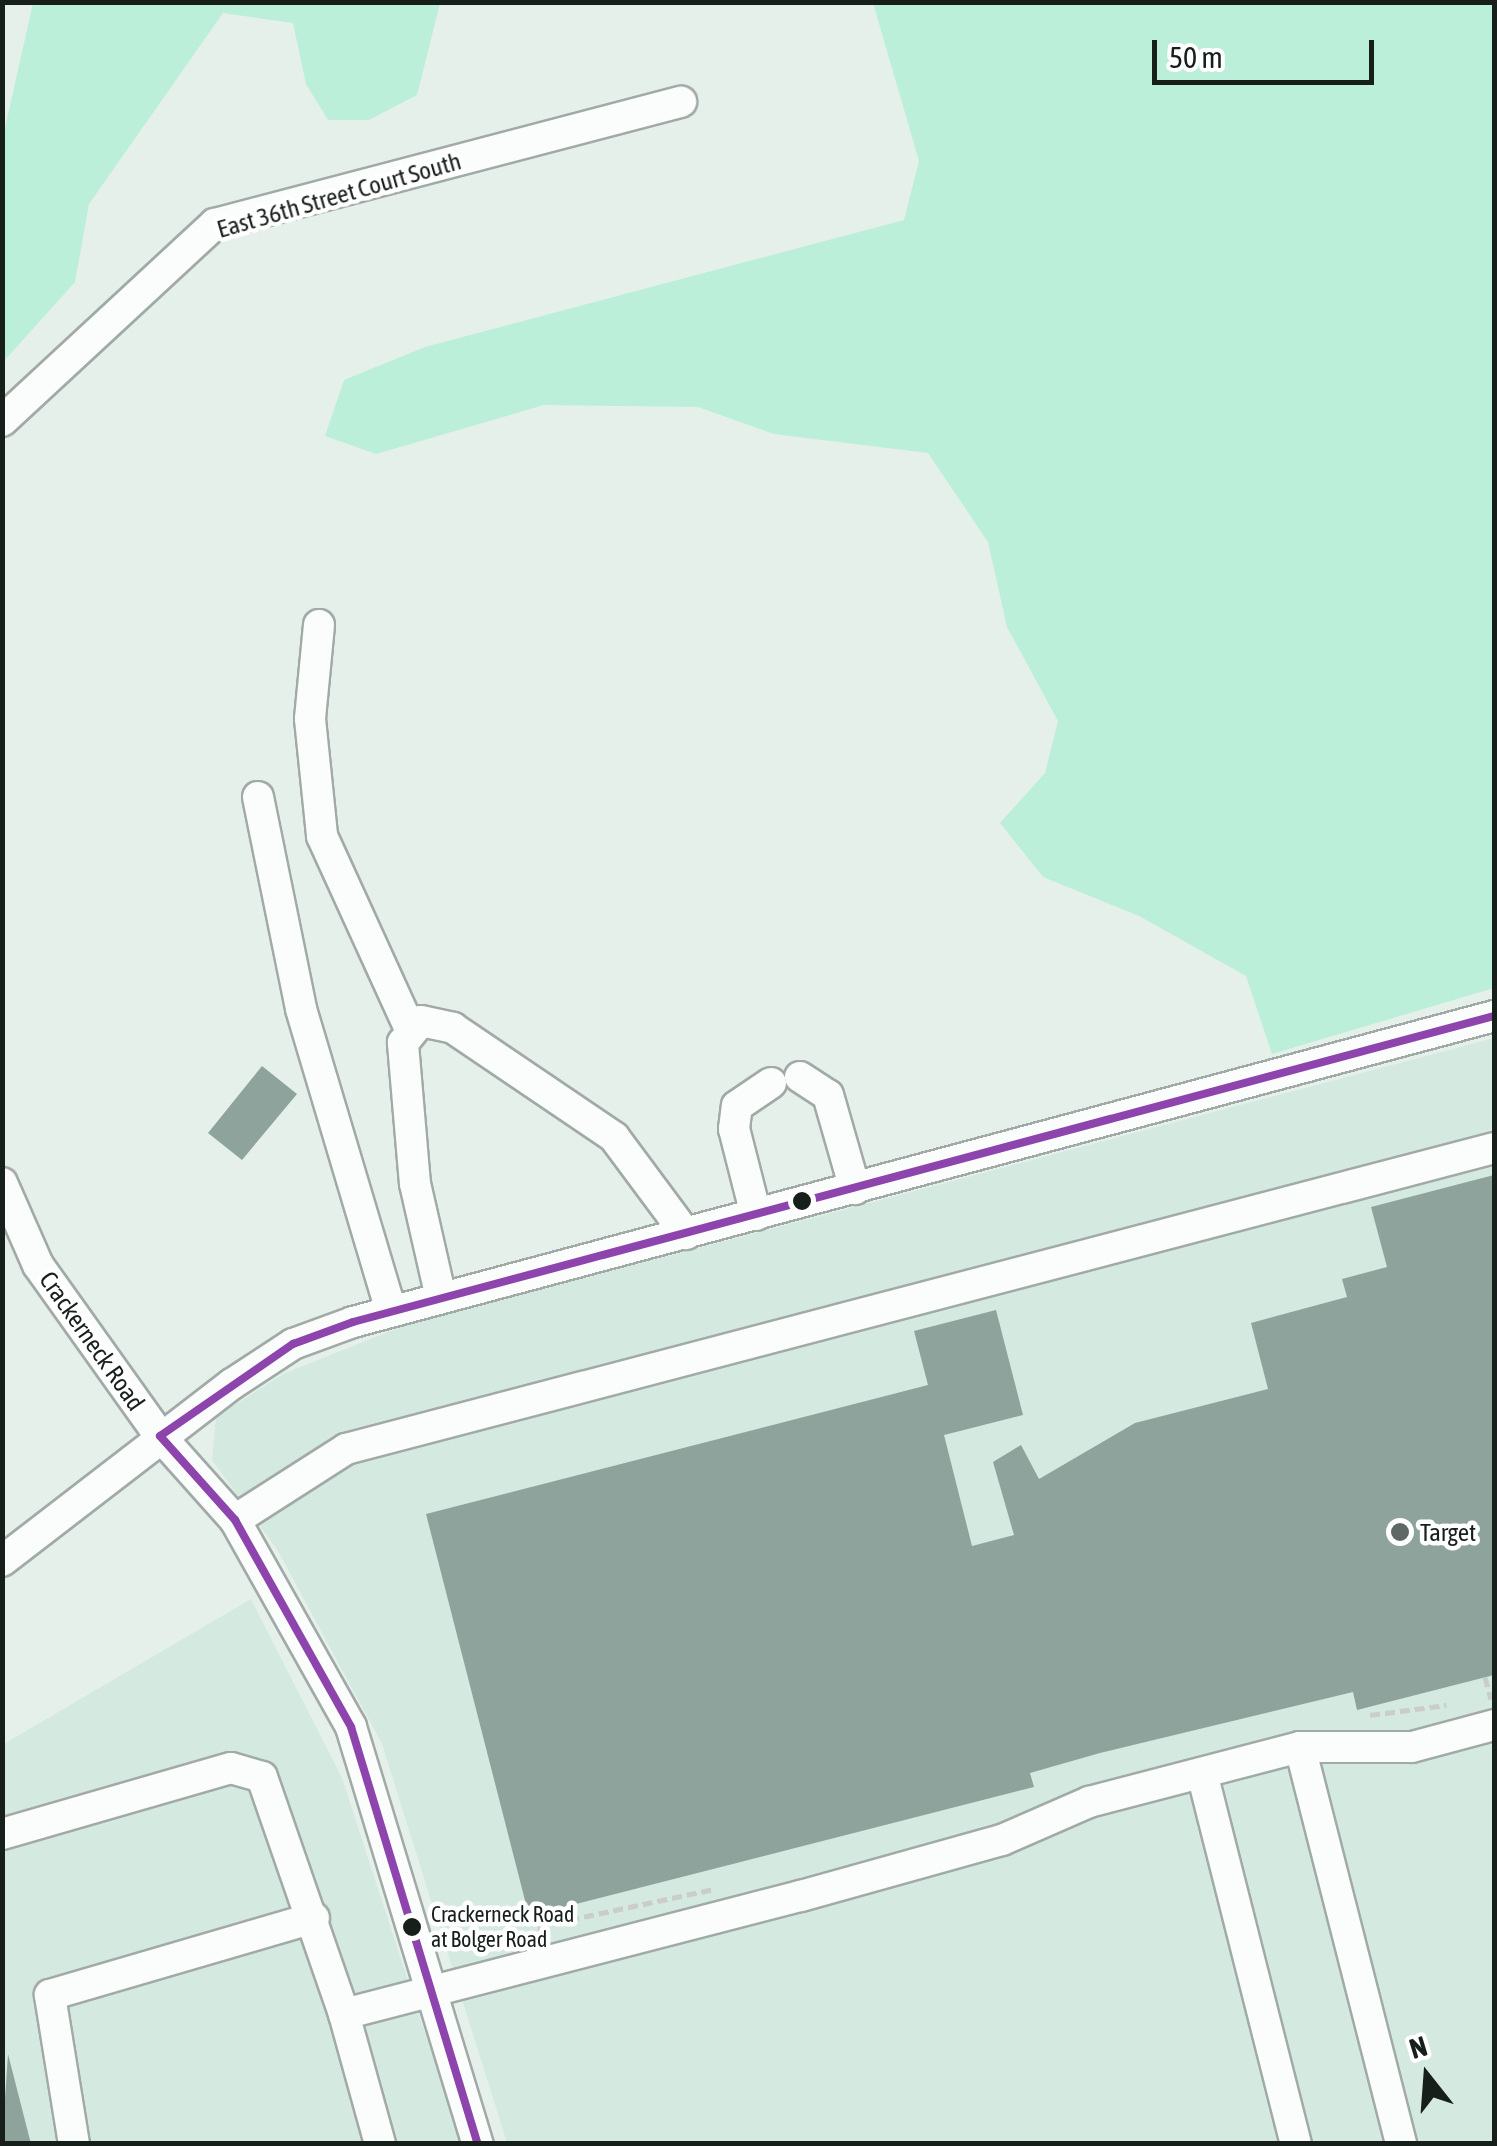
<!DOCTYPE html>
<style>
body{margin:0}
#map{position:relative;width:1497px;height:2146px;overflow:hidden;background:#e5f0eb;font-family:"Asap Condensed",sans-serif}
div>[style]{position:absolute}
.built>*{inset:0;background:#d4eae0}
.green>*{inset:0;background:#bbefd9}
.building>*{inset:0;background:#8da39b}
.path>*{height:5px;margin-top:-2.5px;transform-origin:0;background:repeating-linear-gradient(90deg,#c9cdcb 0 10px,transparent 0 15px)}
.roads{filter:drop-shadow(2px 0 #a1aaa6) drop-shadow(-2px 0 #a1aaa6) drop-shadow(0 2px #a1aaa6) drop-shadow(0 -2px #a1aaa6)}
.minor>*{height:30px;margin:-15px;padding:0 15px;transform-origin:15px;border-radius:15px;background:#fbfdfc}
.bus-1>*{height:8px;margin:-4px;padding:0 4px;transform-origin:4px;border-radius:4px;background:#8e44ad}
.dots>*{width:28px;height:28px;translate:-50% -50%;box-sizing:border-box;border:5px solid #fff;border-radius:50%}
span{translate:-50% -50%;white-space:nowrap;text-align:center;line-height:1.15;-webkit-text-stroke:9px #fff;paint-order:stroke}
.bus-label{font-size:22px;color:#171f1b}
.left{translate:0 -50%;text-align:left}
.street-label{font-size:25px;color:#171f1b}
.poi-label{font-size:25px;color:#171f1b}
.frame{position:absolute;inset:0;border:5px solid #171f1b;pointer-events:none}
.north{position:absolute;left:1377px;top:2026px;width:100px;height:100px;-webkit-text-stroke:8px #fff;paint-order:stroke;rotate:343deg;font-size:28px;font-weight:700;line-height:40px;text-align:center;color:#171f1b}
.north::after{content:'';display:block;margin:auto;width:35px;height:45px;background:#171f1b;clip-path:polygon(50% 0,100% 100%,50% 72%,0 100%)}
.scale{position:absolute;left:1152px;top:40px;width:222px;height:45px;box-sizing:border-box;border:5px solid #171f1b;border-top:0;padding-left:12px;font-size:30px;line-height:35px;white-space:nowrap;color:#171f1b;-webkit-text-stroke:8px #fff;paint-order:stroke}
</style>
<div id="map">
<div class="built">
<i style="clip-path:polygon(1494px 1038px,1494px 2143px,507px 2143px,382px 1744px,278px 1551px,212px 1460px,216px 1417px,283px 1374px,403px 1326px)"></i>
<i style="clip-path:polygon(251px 1599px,342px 1778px,461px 2143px,3px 2143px,2px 1745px)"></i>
</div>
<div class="green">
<i style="clip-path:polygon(33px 3px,33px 2px,440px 3px,417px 95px,369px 120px,328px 120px,306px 84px,293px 23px,223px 13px,89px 204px,75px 282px,3px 362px,3px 137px)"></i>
<i style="clip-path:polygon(873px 3px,1494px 3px,1494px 988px,1272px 1054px,1246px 976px,1139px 916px,1043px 877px,1000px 823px,1045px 773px,1058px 721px,1007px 627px,988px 542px,928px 453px,774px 434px,698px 407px,544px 405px,376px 454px,325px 436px,344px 380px,425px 347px,904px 220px,919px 161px)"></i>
</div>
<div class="building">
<i style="clip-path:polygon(262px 1066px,297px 1094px,242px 1160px,208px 1133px)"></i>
<i style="clip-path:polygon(1494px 1175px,1494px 1675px,1357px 1710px,1353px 1692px,1100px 1753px,1030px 1773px,1034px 1787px,529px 1916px,426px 1514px,928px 1385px,914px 1331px,996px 1310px,1023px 1415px,944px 1435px,972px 1546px,1014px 1535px,993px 1462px,1021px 1445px,1039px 1479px,1135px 1423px,1268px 1389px,1251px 1323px,1347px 1297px,1342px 1279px,1387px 1267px,1371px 1207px)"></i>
<i style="clip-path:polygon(8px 2054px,31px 2144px,2px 2144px)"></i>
</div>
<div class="path">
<i style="left:1485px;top:1677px;width:23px;rotate:75deg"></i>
<i style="left:1370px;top:1715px;width:77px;rotate:-7.5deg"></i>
<i style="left:542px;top:1935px;width:9px;rotate:-103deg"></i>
<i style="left:540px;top:1926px;width:178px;rotate:-12deg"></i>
</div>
<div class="roads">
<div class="minor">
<i style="left:2px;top:421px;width:290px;rotate:-42.8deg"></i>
<i style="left:215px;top:224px;width:482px;rotate:-14.7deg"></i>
<i style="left:319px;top:625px;width:94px;rotate:95.5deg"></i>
<i style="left:310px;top:719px;width:118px;rotate:84.1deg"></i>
<i style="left:322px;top:836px;width:210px;rotate:65.5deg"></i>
<i style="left:258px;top:797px;width:216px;rotate:78.5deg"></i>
<i style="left:301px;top:1009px;width:315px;rotate:73.4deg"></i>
<i style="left:800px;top:1077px;width:33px;rotate:33deg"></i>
<i style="left:828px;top:1095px;width:98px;rotate:74deg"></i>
<i style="left:2px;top:1183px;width:90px;rotate:66.3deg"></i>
<i style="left:38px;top:1265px;width:210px;rotate:54.5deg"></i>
<i style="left:160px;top:1436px;width:113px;rotate:48.2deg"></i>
<i style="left:235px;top:1520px;width:237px;rotate:60.7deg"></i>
<i style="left:351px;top:1727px;width:436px;rotate:73.1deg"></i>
<i style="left:756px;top:1215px;width:89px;rotate:-104.3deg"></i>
<i style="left:734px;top:1129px;width:23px;rotate:-83deg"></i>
<i style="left:737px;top:1106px;width:41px;rotate:-34.1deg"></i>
<i style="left:441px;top:1298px;width:117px;rotate:-102.8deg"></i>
<i style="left:415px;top:1184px;width:142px;rotate:-94.9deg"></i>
<i style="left:403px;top:1043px;width:28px;rotate:-51deg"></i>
<i style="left:421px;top:1021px;width:33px;rotate:12deg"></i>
<i style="left:453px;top:1028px;width:194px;rotate:34.1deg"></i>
<i style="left:614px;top:1137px;width:121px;rotate:53.4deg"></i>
<i style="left:235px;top:1520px;width:132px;rotate:-32.6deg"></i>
<i style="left:346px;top:1449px;width:1187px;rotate:-14.69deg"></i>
<i style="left:2px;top:1561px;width:290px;rotate:-37.6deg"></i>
<i style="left:232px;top:1384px;width:73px;rotate:-33.3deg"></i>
<i style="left:293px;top:1344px;width:64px;rotate:-20.1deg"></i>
<i style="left:353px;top:1322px;width:1181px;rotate:-15.01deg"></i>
<i style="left:1300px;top:1747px;width:410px;rotate:75.7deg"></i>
<i style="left:1202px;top:1773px;width:383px;rotate:75.8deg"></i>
<i style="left:2px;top:1834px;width:238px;rotate:-16.1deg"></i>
<i style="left:231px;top:1768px;width:32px;rotate:16deg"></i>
<i style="left:262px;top:1777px;width:251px;rotate:70.9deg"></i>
<i style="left:344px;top:2014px;width:472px;rotate:-14.5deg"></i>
<i style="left:801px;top:1896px;width:209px;rotate:-15.6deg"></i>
<i style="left:1002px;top:1840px;width:95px;rotate:-23.6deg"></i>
<i style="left:1089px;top:1802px;width:218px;rotate:-14.6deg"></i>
<i style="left:1300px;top:1747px;width:112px"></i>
<i style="left:1412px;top:1747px;width:85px;rotate:-15deg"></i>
<i style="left:344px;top:2014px;width:135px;rotate:74.5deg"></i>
<i style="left:74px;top:2144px;width:151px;rotate:-99.2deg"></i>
<i style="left:50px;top:1995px;width:275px;rotate:-16.3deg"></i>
</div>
</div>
<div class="bus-1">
<i style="left:160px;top:1436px;width:162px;rotate:-34.7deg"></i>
<i style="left:293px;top:1344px;width:64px;rotate:-20.1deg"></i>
<i style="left:353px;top:1322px;width:1181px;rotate:-15.01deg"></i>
<i style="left:160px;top:1436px;width:113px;rotate:48.2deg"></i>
<i style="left:235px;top:1520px;width:237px;rotate:60.7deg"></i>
<i style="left:351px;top:1727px;width:436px;rotate:73.1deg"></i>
</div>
<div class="dots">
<i style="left:802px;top:1201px;background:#171f1b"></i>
<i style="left:1400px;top:1532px;background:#5f6864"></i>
<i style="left:412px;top:1927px;background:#171f1b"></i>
</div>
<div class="bus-label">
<span class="left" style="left:431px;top:1927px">Crackerneck Road<br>at Bolger Road</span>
</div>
<div class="street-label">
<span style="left:339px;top:195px;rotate:-16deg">East 36th Street Court South</span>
<span style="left:92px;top:1341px;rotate:55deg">Crackerneck Road</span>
</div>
<div class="poi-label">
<span class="left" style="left:1420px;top:1532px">Target</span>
</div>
<div class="frame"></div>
<div class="north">N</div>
<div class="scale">50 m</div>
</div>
